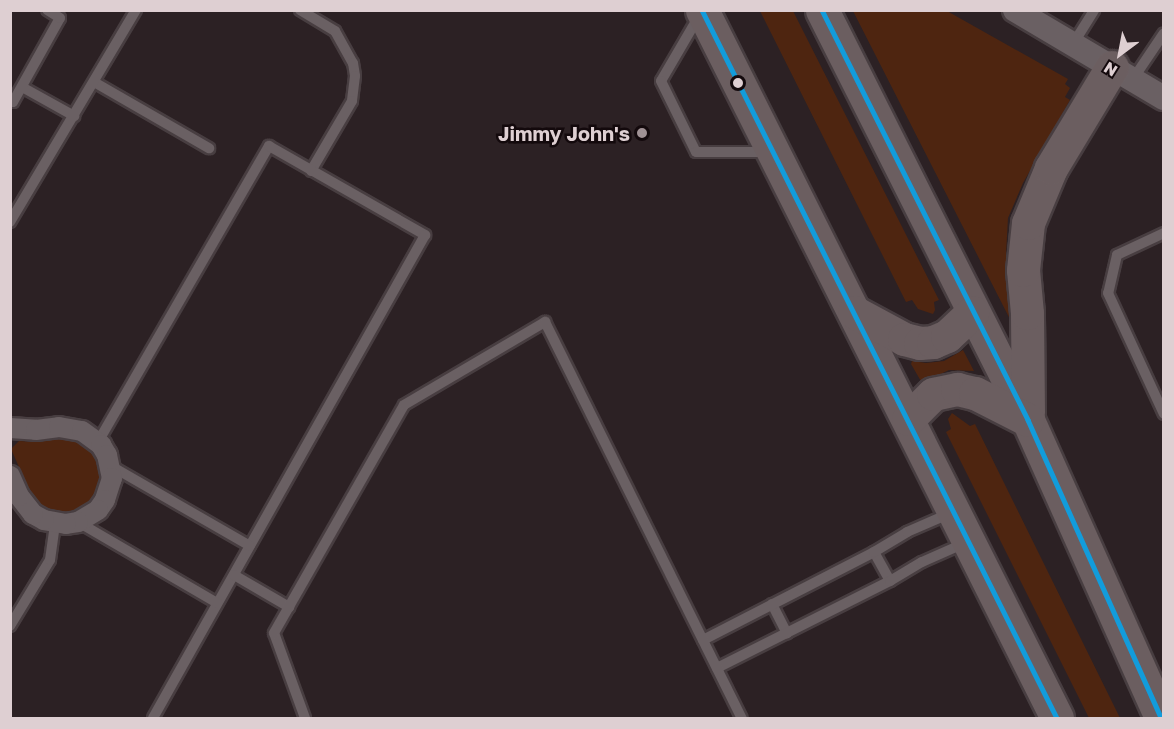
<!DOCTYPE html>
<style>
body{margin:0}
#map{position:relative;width:1174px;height:729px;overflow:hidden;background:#2c2124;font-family:"Golos Text",sans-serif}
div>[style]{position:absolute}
.green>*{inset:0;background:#4e2510}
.roads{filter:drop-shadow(2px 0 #483e41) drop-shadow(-2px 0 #483e41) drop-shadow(0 2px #483e41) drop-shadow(0 -2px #483e41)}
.service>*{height:10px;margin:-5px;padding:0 5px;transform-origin:5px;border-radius:5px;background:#6a6063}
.minor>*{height:20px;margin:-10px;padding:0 10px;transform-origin:10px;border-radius:10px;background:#6a6063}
.tertiary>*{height:24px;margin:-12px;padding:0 12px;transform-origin:12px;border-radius:12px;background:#6a6063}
.trunk>*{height:33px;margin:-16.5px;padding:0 16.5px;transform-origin:16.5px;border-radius:16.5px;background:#6b5e60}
.bus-1>*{height:4.5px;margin:-2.25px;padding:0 2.25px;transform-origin:2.25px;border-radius:2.25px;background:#129cdb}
.dots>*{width:16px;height:16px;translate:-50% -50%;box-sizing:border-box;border:3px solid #13090c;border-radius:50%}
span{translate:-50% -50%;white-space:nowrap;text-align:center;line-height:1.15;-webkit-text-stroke:5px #13090c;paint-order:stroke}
.poi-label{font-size:20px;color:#decfd2;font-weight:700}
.right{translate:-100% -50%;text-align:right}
.frame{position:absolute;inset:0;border:12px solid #decfd2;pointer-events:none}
.north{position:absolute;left:1090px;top:24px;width:60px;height:60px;-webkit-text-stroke:4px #13090c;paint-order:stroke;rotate:212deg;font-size:16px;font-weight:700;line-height:24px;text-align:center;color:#decfd2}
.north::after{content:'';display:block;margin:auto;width:21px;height:27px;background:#decfd2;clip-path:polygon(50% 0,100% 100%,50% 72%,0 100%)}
</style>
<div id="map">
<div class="green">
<i style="clip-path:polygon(760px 11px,793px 11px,939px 300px,934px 302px,935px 310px,933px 314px,918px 309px,912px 300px,906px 302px)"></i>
<i style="clip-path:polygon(853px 11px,947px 11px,1068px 79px,1065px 84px,1070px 88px,1065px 97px,1070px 100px,1023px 183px,1008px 218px,1006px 254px,1017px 333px)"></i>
<i style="clip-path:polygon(963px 350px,974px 371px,949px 370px,922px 383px,911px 364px,912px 361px,926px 363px,944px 361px)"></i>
<i style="clip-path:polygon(952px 413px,970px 426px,975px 424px,1120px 718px,1089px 718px,946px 432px,951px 429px,948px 419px)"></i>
<i style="clip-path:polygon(63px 438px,72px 440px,89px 449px,95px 457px,100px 475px,95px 494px,89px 502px,82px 508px,63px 513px,45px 508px,37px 502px,31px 494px,11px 449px,19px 441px,38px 442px)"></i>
</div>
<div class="roads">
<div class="service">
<i style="left:300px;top:10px;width:41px;rotate:31deg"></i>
<i style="left:335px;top:31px;width:37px;rotate:61deg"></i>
<i style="left:353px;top:63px;width:13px;rotate:81deg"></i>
<i style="left:355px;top:76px;width:25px;rotate:97deg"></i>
<i style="left:352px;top:101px;width:81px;rotate:120.4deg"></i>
<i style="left:699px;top:16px;width:75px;rotate:120.3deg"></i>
<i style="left:661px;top:81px;width:79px;rotate:63.8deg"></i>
<i style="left:696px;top:152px;width:73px"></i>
<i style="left:1073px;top:44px;width:40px;rotate:-58deg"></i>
<i style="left:1133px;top:79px;width:55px;rotate:-56deg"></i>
<i style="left:94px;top:82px;width:133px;rotate:29.9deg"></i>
<i style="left:22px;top:87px;width:60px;rotate:29.1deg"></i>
<i style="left:10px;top:101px;width:3px;rotate:18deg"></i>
<i style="left:13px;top:102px;width:96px;rotate:-60.8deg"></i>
<i style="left:60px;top:18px;width:15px;rotate:-148deg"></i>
<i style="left:10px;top:222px;width:247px;rotate:-59.3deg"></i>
<i style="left:1164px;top:233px;width:52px;rotate:154.9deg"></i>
<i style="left:1117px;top:255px;width:39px;rotate:103deg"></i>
<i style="left:1108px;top:293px;width:133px;rotate:65.2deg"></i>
<i style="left:98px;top:442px;width:342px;rotate:-60deg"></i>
<i style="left:269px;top:146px;width:180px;rotate:29.7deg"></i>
<i style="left:425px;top:235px;width:554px;rotate:119.39deg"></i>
<i style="left:111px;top:466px;width:160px;rotate:29.9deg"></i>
<i style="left:78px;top:522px;width:161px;rotate:30.2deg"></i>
<i style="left:874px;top:552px;width:33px;rotate:61deg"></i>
<i style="left:234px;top:575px;width:64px;rotate:30.2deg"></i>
<i style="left:772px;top:604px;width:33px;rotate:63deg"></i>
<i style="left:10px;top:626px;width:77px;rotate:-58.8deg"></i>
<i style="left:50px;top:560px;width:37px;rotate:-82deg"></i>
<i style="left:703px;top:640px;width:192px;rotate:-27.2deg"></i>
<i style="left:874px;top:552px;width:39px;rotate:-31deg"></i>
<i style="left:907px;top:532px;width:48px;rotate:-23.4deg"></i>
<i style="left:717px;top:668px;width:194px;rotate:-26.7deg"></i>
<i style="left:890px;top:581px;width:37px;rotate:-31deg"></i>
<i style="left:922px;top:562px;width:47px;rotate:-23.8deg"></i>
<i style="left:305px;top:718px;width:90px;rotate:-110deg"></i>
<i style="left:274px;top:633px;width:262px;rotate:-60.3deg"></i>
<i style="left:404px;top:405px;width:164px;rotate:-30.5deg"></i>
<i style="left:545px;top:322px;width:442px;rotate:63.6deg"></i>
</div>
<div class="minor">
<i style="left:10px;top:428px;width:26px;rotate:4deg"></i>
<i style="left:36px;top:430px;width:23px;rotate:-7deg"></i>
<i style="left:59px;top:427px;width:23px;rotate:10deg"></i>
<i style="left:82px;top:431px;width:24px;rotate:36deg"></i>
<i style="left:101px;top:445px;width:12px;rotate:59deg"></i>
<i style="left:107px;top:455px;width:24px;rotate:78deg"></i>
<i style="left:112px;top:478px;width:23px;rotate:108deg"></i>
<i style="left:105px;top:500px;width:12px;rotate:125deg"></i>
<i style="left:98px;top:510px;width:23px;rotate:149deg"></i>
<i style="left:78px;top:522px;width:12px;rotate:171deg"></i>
<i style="left:66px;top:524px;width:22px;rotate:-170deg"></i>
<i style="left:44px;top:520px;width:13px;rotate:-151deg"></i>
<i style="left:33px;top:514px;width:23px;rotate:-128deg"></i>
<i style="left:19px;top:496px;width:22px;rotate:-114deg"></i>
</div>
<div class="tertiary">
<i style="left:1015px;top:10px;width:173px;rotate:30.6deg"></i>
</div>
<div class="trunk">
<i style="left:702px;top:10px;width:792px;rotate:63.37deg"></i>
<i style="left:822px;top:10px;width:459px;rotate:63.3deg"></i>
<i style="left:1028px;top:420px;width:326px;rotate:65.9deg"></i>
<i style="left:854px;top:312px;width:57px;rotate:28.4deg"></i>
<i style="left:904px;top:339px;width:16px;rotate:14deg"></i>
<i style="left:920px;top:343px;width:13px;rotate:-4deg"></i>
<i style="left:933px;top:342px;width:15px;rotate:-23deg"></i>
<i style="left:947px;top:336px;width:35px;rotate:-43deg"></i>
<i style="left:1028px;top:412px;width:99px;rotate:-90.6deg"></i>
<i style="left:1027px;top:313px;width:43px;rotate:-95.3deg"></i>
<i style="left:1023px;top:270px;width:47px;rotate:-83.9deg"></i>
<i style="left:1028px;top:223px;width:60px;rotate:-67.3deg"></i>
<i style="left:1051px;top:168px;width:118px;rotate:-58.9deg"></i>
<i style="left:908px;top:419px;width:35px;rotate:-45deg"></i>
<i style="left:933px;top:394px;width:25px;rotate:-12deg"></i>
<i style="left:957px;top:389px;width:18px;rotate:13deg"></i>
<i style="left:975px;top:393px;width:59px;rotate:27deg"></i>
</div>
</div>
<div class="bus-1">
<i style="left:702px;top:10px;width:792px;rotate:63.37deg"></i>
<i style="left:822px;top:10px;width:459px;rotate:63.3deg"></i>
<i style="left:1028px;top:420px;width:326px;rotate:65.9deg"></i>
</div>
<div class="dots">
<i style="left:738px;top:83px;background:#decfd2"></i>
<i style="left:642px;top:133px;background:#a09295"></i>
</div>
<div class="poi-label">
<span class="right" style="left:630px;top:133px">Jimmy John's</span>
</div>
<div class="frame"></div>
<div class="north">N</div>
</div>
